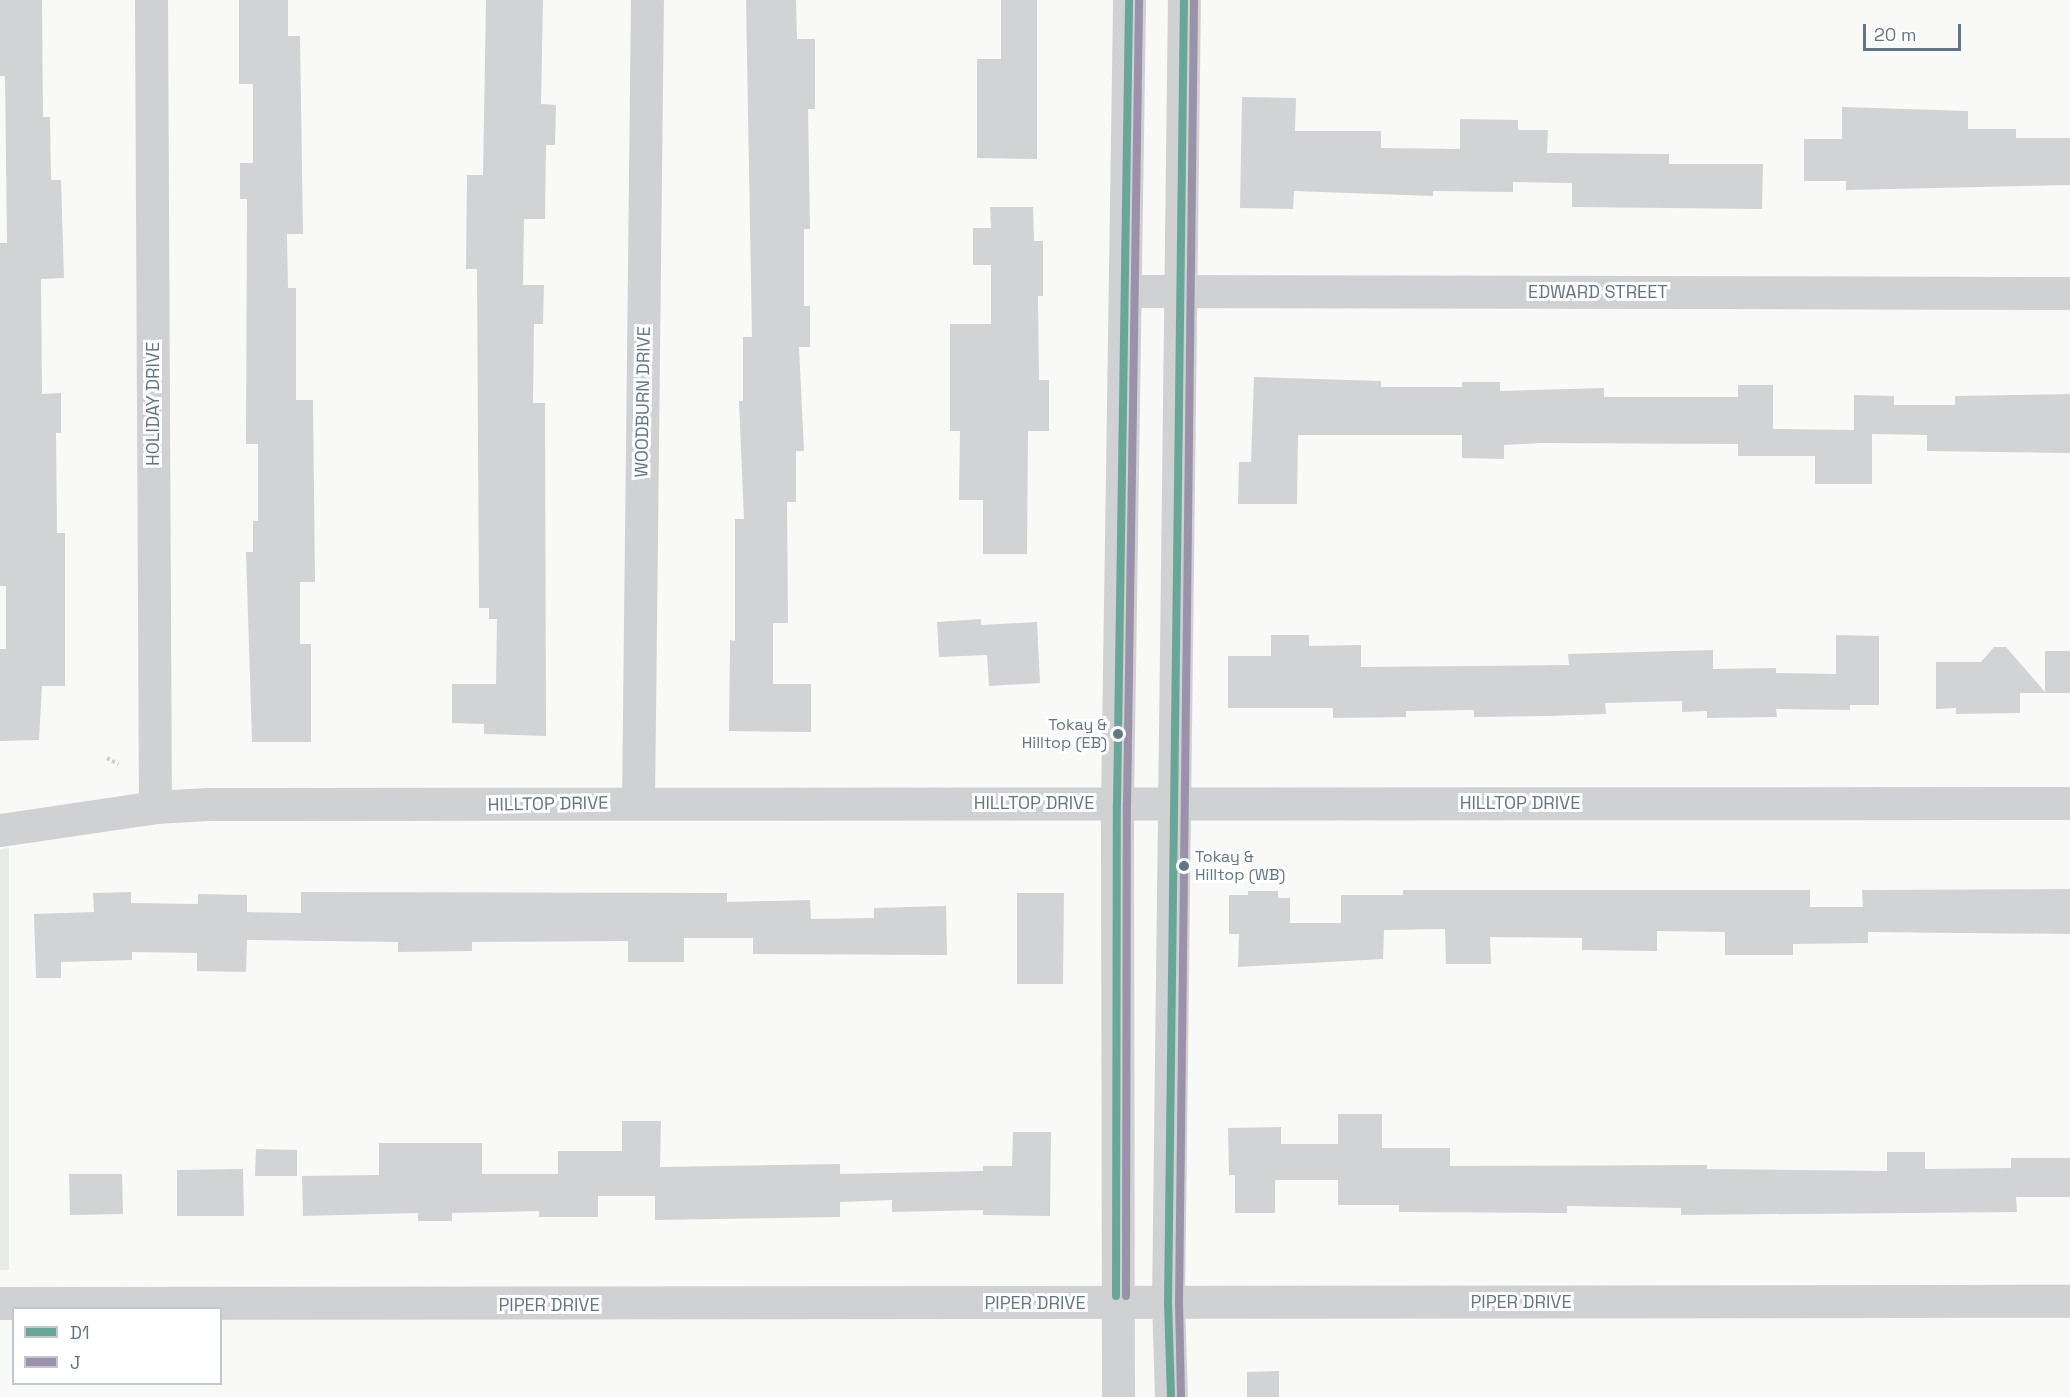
<!DOCTYPE html>
<style>
body{margin:0}
#map{position:relative;width:2070px;height:1397px;overflow:hidden;background:#f9f9f8;font-family:"Space Grotesk",sans-serif}
div>[style]{position:absolute}
.green>*{inset:0;background:#e8ebe5}
.building>*{inset:0;background:#d1d3d4}
.path>*{height:4px;margin-top:-2px;transform-origin:0;background:repeating-linear-gradient(90deg,#cdcecf 0 3px,transparent 0 6px)}
.minor>*{height:33px;margin:-16.5px;padding:0 16.5px;transform-origin:16.5px;border-radius:16.5px;background:#cfd1d2}
.bus-1>*{height:8px;margin:-4px;padding:0 4px;transform-origin:4px;border-radius:4px;background:#67a797}
.bus-2>*{height:8px;margin:-4px;padding:0 4px;transform-origin:4px;border-radius:4px;background:#9b92aa}
.dots>*{width:16px;height:16px;translate:-50% -50%;box-sizing:border-box;border:3px solid #fff;border-radius:50%}
span{translate:-50% -50%;white-space:nowrap;text-align:center;line-height:1.15;-webkit-text-stroke:6px #fff;paint-order:stroke}
.bus-label{font-size:16px;color:#627685}
.right{translate:-100% -50%;text-align:right}
.left{translate:0 -50%;text-align:left}
.street-label{font-size:18px;color:#627685}
.legend{position:absolute;left:12px;top:1307px;width:210px;height:78px;box-sizing:border-box;background:#fff;border:2px solid #c0c8ce;margin:0;padding:8px 10px;list-style:none;font-size:18px;color:#627685}
.legend li{display:flex;align-items:center;gap:12px;height:30px}
.legend b{width:30px;border:2px solid #c0c8ce}
.scale{position:absolute;left:1863px;top:24px;width:98px;height:27px;box-sizing:border-box;border:3px solid #627685;border-top:0;padding-left:8px;font-size:18px;line-height:21px;white-space:nowrap;color:#627685;-webkit-text-stroke:4px #fff;paint-order:stroke}
</style>
<div id="map">
<div class="green">
<i style="clip-path:polygon(9px 847px,9px 1270px,0 1270px,0 850px)"></i>
</div>
<div class="building">
<i style="clip-path:polygon(0 0,42px 0,43px 117px,50px 117px,51px 180px,61px 180px,64px 278px,41px 279px,42px 394px,61px 393px,61px 433px,56px 433px,57px 533px,65px 533px,65px 686px,42px 686px,39px 740px,0 741px,0 649px,6px 649px,6px 586px,0 586px,0 243px,7px 243px,5px 76px,0 76px)"></i>
<i style="clip-path:polygon(239px 0,288px 0,288px 36px,300px 36px,303px 234px,287px 234px,288px 288px,296px 288px,296px 400px,313px 400px,315px 582px,300px 582px,300px 644px,311px 644px,311px 742px,252px 742px,246px 552px,253px 552px,253px 521px,258px 521px,258px 444px,246px 444px,247px 199px,240px 199px,240px 163px,253px 163px,253px 84px,239px 84px)"></i>
<i style="clip-path:polygon(486px 0,543px 0,541px 104px,556px 105px,555px 145px,546px 145px,545px 219px,524px 219px,523px 285px,544px 285px,543px 324px,534px 324px,533px 403px,545px 403px,546px 736px,484px 734px,484px 724px,452px 723px,452px 684px,496px 684px,497px 619px,489px 619px,489px 608px,479px 608px,477px 269px,466px 269px,467px 175px,483px 175px)"></i>
<i style="clip-path:polygon(746px 0,796px 0,797px 39px,815px 39px,815px 109px,808px 109px,810px 229px,804px 229px,804px 306px,810px 306px,810px 347px,799px 347px,804px 451px,796px 451px,796px 502px,787px 502px,788px 623px,773px 623px,773px 684px,811px 684px,811px 732px,729px 731px,730px 640px,735px 641px,735px 519px,744px 519px,739px 401px,743px 401px,743px 337px,752px 337px)"></i>
<i style="clip-path:polygon(1001px 0,1037px 0,1037px 159px,977px 158px,977px 59px,1001px 59px)"></i>
<i style="clip-path:polygon(1242px 97px,1296px 98px,1295px 131px,1381px 131px,1381px 148px,1460px 149px,1460px 119px,1518px 120px,1518px 130px,1548px 130px,1547px 153px,1669px 154px,1669px 164px,1763px 164px,1762px 209px,1572px 207px,1572px 183px,1513px 182px,1513px 192px,1433px 191px,1433px 196px,1294px 191px,1293px 209px,1240px 208px)"></i>
<i style="clip-path:polygon(1842px 107px,1968px 111px,1968px 129px,2016px 129px,2016px 138px,2070px 138px,2070px 185px,1846px 190px,1846px 181px,1804px 181px,1804px 139px,1842px 139px)"></i>
<i style="clip-path:polygon(990px 207px,1033px 207px,1034px 241px,1043px 241px,1043px 296px,1038px 296px,1039px 380px,1049px 380px,1049px 431px,1028px 431px,1027px 554px,983px 554px,983px 500px,959px 500px,960px 431px,950px 431px,950px 324px,991px 324px,991px 265px,973px 265px,973px 228px,991px 228px)"></i>
<i style="clip-path:polygon(1254px 377px,1381px 381px,1381px 387px,1462px 387px,1462px 382px,1500px 382px,1500px 391px,1604px 388px,1604px 397px,1738px 397px,1738px 385px,1773px 385px,1773px 429px,1854px 430px,1854px 395px,1894px 396px,1894px 405px,1955px 405px,1955px 396px,2070px 394px,2070px 453px,1927px 451px,1927px 435px,1872px 434px,1872px 484px,1815px 484px,1815px 456px,1738px 456px,1738px 444px,1540px 443px,1504px 445px,1504px 459px,1462px 458px,1462px 435px,1298px 435px,1297px 504px,1238px 504px,1239px 462px,1251px 462px)"></i>
<i style="clip-path:polygon(981px 619px,981px 625px,1037px 622px,1040px 683px,989px 686px,987px 655px,939px 657px,937px 622px)"></i>
<i style="clip-path:polygon(1271px 635px,1309px 635px,1309px 646px,1361px 645px,1361px 667px,1569px 665px,1568px 654px,1713px 650px,1713px 669px,1776px 668px,1776px 673px,1836px 674px,1836px 635px,1879px 636px,1879px 705px,1850px 705px,1850px 710px,1776px 709px,1777px 717px,1707px 718px,1707px 711px,1682px 712px,1682px 701px,1605px 703px,1606px 714px,1548px 716px,1474px 717px,1474px 710px,1406px 711px,1406px 717px,1333px 718px,1333px 708px,1228px 708px,1228px 656px,1271px 656px)"></i>
<i style="clip-path:polygon(1994px 647px,2006px 647px,2045px 692px,2045px 651px,2070px 651px,2070px 693px,2020px 693px,2020px 713px,1956px 714px,1956px 708px,1936px 709px,1936px 662px,1981px 662px)"></i>
<i style="clip-path:polygon(2070px 889px,2070px 934px,1868px 932px,1868px 943px,1793px 944px,1793px 955px,1725px 955px,1725px 932px,1657px 931px,1657px 951px,1582px 950px,1582px 938px,1490px 937px,1491px 964px,1446px 964px,1445px 929px,1384px 930px,1383px 959px,1238px 967px,1239px 934px,1229px 934px,1229px 895px,1248px 895px,1248px 891px,1278px 891px,1278px 898px,1290px 898px,1290px 923px,1341px 923px,1341px 895px,1403px 895px,1403px 890px,1810px 890px,1810px 907px,1863px 907px,1862px 890px)"></i>
<i style="clip-path:polygon(131px 892px,131px 903px,198px 904px,198px 894px,247px 895px,247px 912px,301px 913px,301px 892px,727px 893px,727px 902px,810px 900px,811px 919px,874px 918px,874px 908px,946px 906px,947px 955px,753px 954px,753px 938px,684px 938px,684px 962px,628px 962px,628px 941px,472px 942px,472px 951px,398px 952px,398px 942px,247px 940px,246px 972px,197px 971px,197px 953px,132px 952px,132px 960px,61px 962px,61px 978px,36px 978px,34px 914px,94px 912px,93px 893px)"></i>
<i style="clip-path:polygon(1017px 893px,1064px 893px,1063px 984px,1017px 984px)"></i>
<i style="clip-path:polygon(1338px 1114px,1382px 1114px,1382px 1148px,1450px 1148px,1450px 1166px,1707px 1165px,1707px 1169px,1887px 1171px,1887px 1152px,1925px 1152px,1925px 1169px,2011px 1168px,2011px 1158px,2070px 1158px,2070px 1197px,2016px 1197px,2017px 1212px,1681px 1215px,1681px 1208px,1567px 1206px,1567px 1213px,1399px 1212px,1399px 1205px,1338px 1205px,1338px 1180px,1275px 1180px,1275px 1213px,1235px 1213px,1235px 1175px,1229px 1175px,1228px 1128px,1281px 1127px,1281px 1144px,1338px 1144px)"></i>
<i style="clip-path:polygon(622px 1121px,661px 1121px,660px 1167px,840px 1164px,840px 1174px,983px 1171px,983px 1166px,1012px 1166px,1013px 1132px,1051px 1132px,1050px 1216px,983px 1215px,983px 1210px,892px 1212px,892px 1200px,840px 1202px,840px 1217px,655px 1220px,655px 1196px,598px 1196px,598px 1217px,539px 1217px,539px 1211px,452px 1213px,452px 1221px,418px 1221px,418px 1213px,303px 1216px,302px 1176px,379px 1175px,379px 1143px,482px 1143px,482px 1174px,558px 1174px,558px 1151px,622px 1151px)"></i>
<i style="clip-path:polygon(256px 1149px,297px 1150px,297px 1176px,255px 1176px)"></i>
<i style="clip-path:polygon(243px 1169px,244px 1216px,177px 1216px,177px 1170px)"></i>
<i style="clip-path:polygon(69px 1174px,122px 1174px,123px 1214px,70px 1215px)"></i>
<i style="clip-path:polygon(1279px 1371px,1279px 1397px,1247px 1397px,1247px 1372px)"></i>
</div>
<div class="path">
<i style="left:107px;top:758px;width:13px;rotate:29deg"></i>
</div>
<div class="minor">
<i style="left:151px;top:0;width:807px;rotate:89.72deg"></i>
<i style="left:1125px;top:291px;width:945px;rotate:0.12deg"></i>
<i style="left:638px;top:803px;width:803px;rotate:-89.36deg"></i>
<i style="left:0;top:830px;width:157px;rotate:-8.4deg"></i>
<i style="left:155px;top:807px;width:53px;rotate:-3.2deg"></i>
<i style="left:208px;top:804px;width:1862px;rotate:-0.03deg"></i>
<i style="left:0;top:1303px;width:2070px;rotate:-0.06deg"></i>
<i style="left:1118px;top:1397px;width:593px;rotate:-90.1deg"></i>
<i style="left:1117px;top:804px;width:804px;rotate:-89.14deg"></i>
<i style="left:1171px;top:1397px;width:93px;rotate:-91.8deg"></i>
<i style="left:1168px;top:1304px;width:1304px;rotate:-89.3deg"></i>
</div>
<div class="bus-1">
<i style="left:1116px;top:1296px;width:492px;rotate:-89.9deg"></i>
<i style="left:1117px;top:804px;width:804px;rotate:-89.14deg"></i>
<i style="left:1171px;top:1397px;width:93px;rotate:-91.8deg"></i>
<i style="left:1168px;top:1304px;width:1304px;rotate:-89.3deg"></i>
</div>
<div class="bus-2">
<i style="left:1126px;top:1296px;width:492px;rotate:-89.9deg"></i>
<i style="left:1127px;top:804px;width:804px;rotate:-89.14deg"></i>
<i style="left:1181px;top:1397px;width:93px;rotate:-91.2deg"></i>
<i style="left:1179px;top:1304px;width:1304px;rotate:-89.34deg"></i>
</div>
<div class="dots">
<i style="left:1118px;top:734px;background:#627685"></i>
<i style="left:1184px;top:866px;background:#627685"></i>
</div>
<div class="bus-label">
<span class="right" style="left:1107px;top:734px">Tokay &amp;<br>Hilltop (EB)</span>
<span class="left" style="left:1195px;top:866px">Tokay &amp;<br>Hilltop (WB)</span>
</div>
<div class="street-label">
<span style="left:1598px;top:292px">EDWARD STREET</span>
<span style="left:643px;top:402px;rotate:-89deg">WOODBURN DRIVE</span>
<span style="left:153px;top:404px;rotate:-90deg">HOLIDAY DRIVE</span>
<span style="left:1034px;top:803px">HILLTOP DRIVE</span>
<span style="left:1520px;top:803px">HILLTOP DRIVE</span>
<span style="left:548px;top:804px;rotate:-1deg">HILLTOP DRIVE</span>
<span style="left:1521px;top:1302px">PIPER DRIVE</span>
<span style="left:1035px;top:1303px">PIPER DRIVE</span>
<span style="left:549px;top:1305px">PIPER DRIVE</span>
</div>
<ul class="legend">
<li><b style="height:8px;background:#67a797"></b>D1</li>
<li><b style="height:8px;background:#9b92aa"></b>J</li>
</ul>
<div class="scale">20 m</div>
</div>
